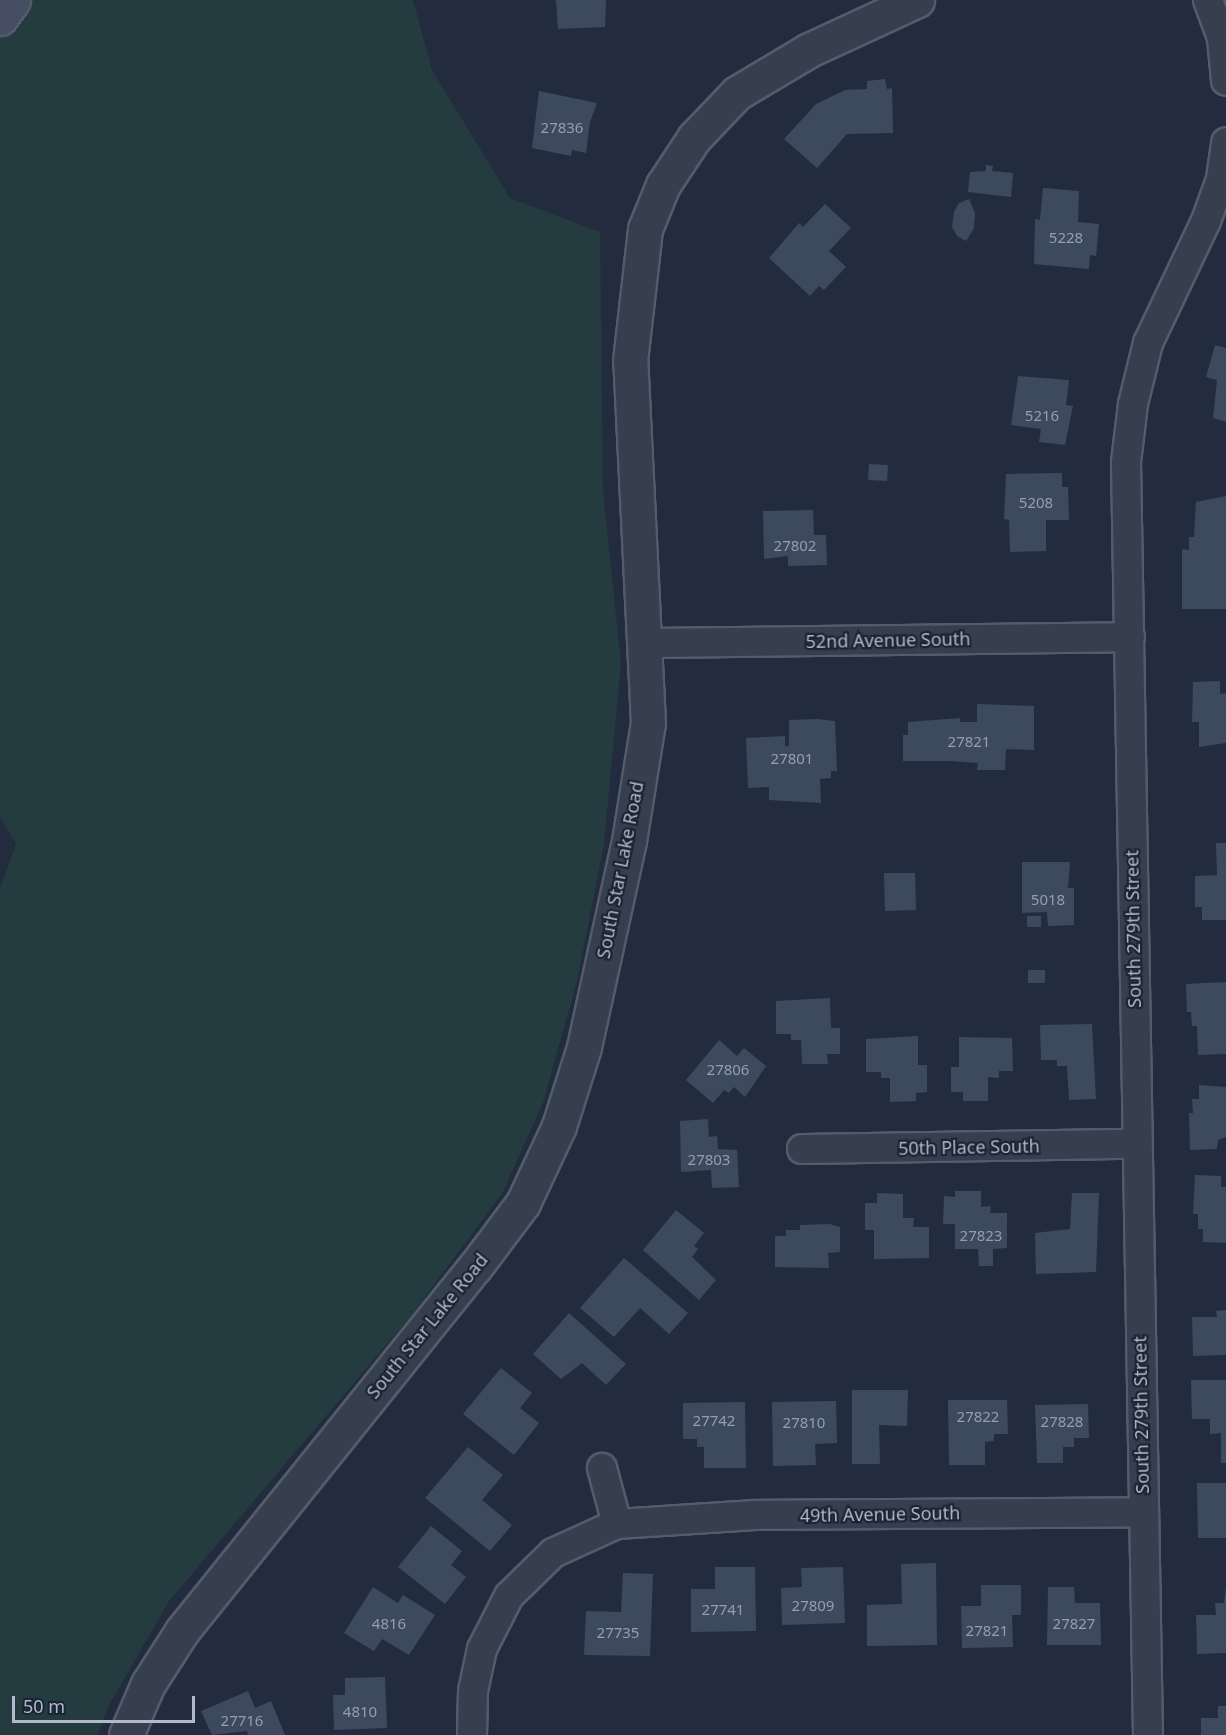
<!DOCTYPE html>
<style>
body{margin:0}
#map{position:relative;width:1226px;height:1735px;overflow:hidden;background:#222c3e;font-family:"Noto Sans",sans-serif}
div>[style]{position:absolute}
.green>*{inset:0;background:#243b3f}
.building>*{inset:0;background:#3d4a5e}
.roads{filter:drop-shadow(2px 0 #545c6c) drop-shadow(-2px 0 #545c6c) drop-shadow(0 2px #545c6c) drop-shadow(0 -2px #545c6c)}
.minor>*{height:28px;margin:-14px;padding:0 14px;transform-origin:14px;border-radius:14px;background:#363f4e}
.tertiary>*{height:33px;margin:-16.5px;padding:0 16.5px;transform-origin:16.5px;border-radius:16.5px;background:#363f4e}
.secondary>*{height:33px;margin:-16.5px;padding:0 16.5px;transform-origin:16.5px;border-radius:16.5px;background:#444d62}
span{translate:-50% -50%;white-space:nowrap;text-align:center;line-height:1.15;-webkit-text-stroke:4.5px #1b2433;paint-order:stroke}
.number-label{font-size:15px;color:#959daf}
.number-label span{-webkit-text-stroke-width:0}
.street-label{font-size:18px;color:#b2b9ca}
.scale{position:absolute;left:12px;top:1696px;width:183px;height:27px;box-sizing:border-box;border:3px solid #b2b9ca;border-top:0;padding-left:8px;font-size:18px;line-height:21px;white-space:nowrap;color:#b2b9ca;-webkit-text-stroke:4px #1b2433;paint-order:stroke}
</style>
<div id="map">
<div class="green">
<i style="clip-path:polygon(0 0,413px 0,432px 70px,510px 198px,600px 232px,603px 490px,621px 663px,604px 845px,577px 981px,543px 1103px,502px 1194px,410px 1317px,169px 1601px,107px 1709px,98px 1735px,0 1735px,0 888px,16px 844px,0 817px)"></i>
</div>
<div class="building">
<i style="clip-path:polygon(556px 0,606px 0,605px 27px,558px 29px)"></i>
<i style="clip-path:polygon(885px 79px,887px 89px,892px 88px,893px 133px,847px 134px,817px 168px,784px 139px,816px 104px,845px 90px,867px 89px,867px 81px)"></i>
<i style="clip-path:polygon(539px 91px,597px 103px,590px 122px,586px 153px,572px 150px,571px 156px,532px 148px)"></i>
<i style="clip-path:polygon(986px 165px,993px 166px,992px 171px,1013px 173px,1011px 197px,968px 192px,970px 172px,986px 171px)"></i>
<i style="clip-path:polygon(1043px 188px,1079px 191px,1078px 222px,1099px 224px,1096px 256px,1090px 255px,1089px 269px,1034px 264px,1035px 219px,1040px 220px)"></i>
<i style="clip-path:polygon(969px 199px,975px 213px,974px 228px,966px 241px,957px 236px,952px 227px,954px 212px,959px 203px)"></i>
<i style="clip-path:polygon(825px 204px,851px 228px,829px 251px,846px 267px,824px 290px,819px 286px,810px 296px,769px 258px,799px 223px,803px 227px)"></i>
<i style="clip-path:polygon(1215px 345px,1226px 348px,1226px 422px,1213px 418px,1217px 380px,1206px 377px)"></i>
<i style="clip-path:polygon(1018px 376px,1069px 380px,1066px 405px,1073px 406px,1065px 445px,1039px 442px,1041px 429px,1011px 425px)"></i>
<i style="clip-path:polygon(869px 464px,888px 465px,887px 481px,868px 480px)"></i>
<i style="clip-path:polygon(1062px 473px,1062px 487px,1068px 487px,1069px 520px,1046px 520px,1046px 551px,1010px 552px,1009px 520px,1004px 519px,1006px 474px)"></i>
<i style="clip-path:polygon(1226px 496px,1226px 609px,1182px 609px,1182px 549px,1189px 550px,1189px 537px,1194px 537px,1196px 502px)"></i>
<i style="clip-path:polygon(813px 510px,814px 535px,826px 535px,827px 565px,788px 566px,788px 556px,764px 559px,763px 511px)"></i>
<i style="clip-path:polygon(1220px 681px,1220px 694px,1226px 693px,1226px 743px,1199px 747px,1199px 722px,1192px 722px,1193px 682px)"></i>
<i style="clip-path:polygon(977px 704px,1034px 706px,1034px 750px,1006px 749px,1005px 770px,977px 770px,978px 763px,951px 761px,903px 761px,903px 735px,908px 735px,908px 722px,960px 718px,960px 722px,977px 722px)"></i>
<i style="clip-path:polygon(817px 719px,835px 721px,837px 771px,831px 771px,831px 778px,820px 779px,821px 803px,769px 800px,769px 787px,748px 788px,746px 738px,785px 736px,785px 746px,789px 746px,789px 720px)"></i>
<i style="clip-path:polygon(1216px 843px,1226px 843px,1226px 920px,1202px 920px,1202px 907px,1195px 907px,1195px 876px,1217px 875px)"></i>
<i style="clip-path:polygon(1022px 862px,1070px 862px,1068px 888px,1074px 888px,1074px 925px,1048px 926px,1047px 912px,1022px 913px)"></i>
<i style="clip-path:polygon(884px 873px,915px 873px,916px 910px,885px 911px)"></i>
<i style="clip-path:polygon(1027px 916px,1041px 916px,1041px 927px,1027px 927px)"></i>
<i style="clip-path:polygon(1028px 970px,1045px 970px,1045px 983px,1028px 983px)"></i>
<i style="clip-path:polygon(1226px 982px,1226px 1054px,1198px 1055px,1197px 1026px,1192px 1026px,1191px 1012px,1187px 1012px,1186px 984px)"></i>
<i style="clip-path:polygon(830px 998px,831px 1028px,840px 1028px,840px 1054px,827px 1054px,828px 1064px,802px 1064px,801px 1040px,791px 1040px,791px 1034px,776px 1034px,776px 1001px)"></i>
<i style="clip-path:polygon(1092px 1024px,1096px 1099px,1069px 1100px,1067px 1066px,1057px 1066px,1057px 1060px,1041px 1060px,1040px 1025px)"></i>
<i style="clip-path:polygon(918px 1036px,918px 1065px,927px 1065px,927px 1092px,916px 1093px,916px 1101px,890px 1102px,890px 1078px,881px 1078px,881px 1072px,866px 1072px,866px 1039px)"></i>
<i style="clip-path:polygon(959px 1037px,1012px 1038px,1013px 1071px,999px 1071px,999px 1078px,988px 1077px,988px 1101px,963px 1101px,963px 1092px,951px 1092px,951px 1067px,959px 1067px)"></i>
<i style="clip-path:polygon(719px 1040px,737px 1056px,744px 1048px,766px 1066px,745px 1097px,734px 1087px,729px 1093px,724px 1090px,713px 1103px,686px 1080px)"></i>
<i style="clip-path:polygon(1199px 1085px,1226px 1087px,1226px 1137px,1218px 1140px,1217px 1149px,1190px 1150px,1189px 1113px,1193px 1113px,1192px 1099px,1199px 1099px)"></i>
<i style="clip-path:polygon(708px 1119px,709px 1137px,717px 1136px,718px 1149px,737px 1150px,739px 1187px,712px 1188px,711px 1170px,681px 1172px,680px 1121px)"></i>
<i style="clip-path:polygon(1195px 1175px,1221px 1176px,1221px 1187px,1226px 1187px,1226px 1243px,1203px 1242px,1203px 1229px,1198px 1229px,1198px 1214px,1193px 1214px)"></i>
<i style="clip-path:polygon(955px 1191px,981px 1191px,981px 1207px,991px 1206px,990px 1213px,1007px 1213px,1007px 1248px,993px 1249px,993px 1266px,979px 1266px,978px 1249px,955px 1249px,955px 1224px,943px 1224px,944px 1196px,955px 1197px)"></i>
<i style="clip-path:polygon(877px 1193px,903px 1194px,903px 1218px,914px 1218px,913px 1227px,929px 1227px,929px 1258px,874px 1259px,874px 1230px,865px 1230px,865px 1203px,877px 1203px)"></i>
<i style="clip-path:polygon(1072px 1193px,1099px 1193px,1096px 1272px,1036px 1274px,1035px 1233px,1070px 1229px)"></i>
<i style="clip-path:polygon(676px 1210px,704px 1233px,694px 1246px,698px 1249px,692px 1257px,716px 1280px,699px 1300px,643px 1250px)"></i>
<i style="clip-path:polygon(830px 1224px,840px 1227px,840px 1252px,828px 1253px,829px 1268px,775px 1267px,775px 1236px,786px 1236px,786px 1230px,800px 1230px,800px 1225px)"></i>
<i style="clip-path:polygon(624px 1258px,688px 1313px,669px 1334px,640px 1308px,614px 1337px,580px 1308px)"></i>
<i style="clip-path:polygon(1226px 1310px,1226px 1355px,1193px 1356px,1192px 1317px,1217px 1317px,1216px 1311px)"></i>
<i style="clip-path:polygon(569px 1313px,626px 1364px,606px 1385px,582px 1363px,561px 1379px,533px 1354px)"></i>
<i style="clip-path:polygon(501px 1368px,532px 1393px,520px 1408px,539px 1423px,514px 1455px,463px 1414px)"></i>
<i style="clip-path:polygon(1191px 1380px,1226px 1380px,1226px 1463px,1221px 1463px,1221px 1433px,1210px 1434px,1210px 1419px,1192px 1419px)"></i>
<i style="clip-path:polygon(852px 1390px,908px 1390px,907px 1426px,879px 1425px,880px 1464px,852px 1464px)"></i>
<i style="clip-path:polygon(948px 1400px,1007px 1400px,1008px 1434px,994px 1434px,994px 1441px,985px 1442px,985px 1465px,949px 1465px)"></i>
<i style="clip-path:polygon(836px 1401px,837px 1443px,815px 1444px,816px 1465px,773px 1466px,772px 1402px)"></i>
<i style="clip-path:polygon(745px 1402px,746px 1468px,704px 1468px,704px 1447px,697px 1447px,697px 1439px,683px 1439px,683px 1403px)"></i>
<i style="clip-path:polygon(1088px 1404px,1089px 1438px,1074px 1438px,1074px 1447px,1063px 1447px,1063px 1463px,1037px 1463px,1035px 1405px)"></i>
<i style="clip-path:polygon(468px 1447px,503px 1475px,482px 1500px,512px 1525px,490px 1551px,425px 1498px)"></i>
<i style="clip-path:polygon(1197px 1483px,1226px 1483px,1226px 1538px,1198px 1538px)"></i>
<i style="clip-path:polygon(431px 1526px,462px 1551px,451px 1565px,466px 1577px,445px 1604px,398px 1567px)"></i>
<i style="clip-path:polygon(936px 1563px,937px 1645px,867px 1646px,867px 1605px,902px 1604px,901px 1564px)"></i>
<i style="clip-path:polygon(715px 1567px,755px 1567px,756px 1631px,691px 1632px,691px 1589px,715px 1589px)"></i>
<i style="clip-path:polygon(843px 1567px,845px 1623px,782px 1625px,781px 1588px,802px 1587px,801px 1568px)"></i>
<i style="clip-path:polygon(623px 1573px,653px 1574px,650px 1656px,584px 1655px,586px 1611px,621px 1612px)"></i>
<i style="clip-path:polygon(981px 1585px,1021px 1585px,1021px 1615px,1012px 1615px,1013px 1647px,962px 1648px,961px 1606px,981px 1606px)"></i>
<i style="clip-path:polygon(1226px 1585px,1226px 1653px,1197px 1654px,1196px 1615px,1216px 1615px,1215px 1603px,1224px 1603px)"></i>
<i style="clip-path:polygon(373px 1587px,398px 1603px,403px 1595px,435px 1615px,409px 1655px,382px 1639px,374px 1651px,344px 1633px)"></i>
<i style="clip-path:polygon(1048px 1587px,1074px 1587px,1075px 1603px,1100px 1603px,1101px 1645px,1047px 1645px)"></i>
<i style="clip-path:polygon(385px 1677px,387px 1728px,334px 1730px,333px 1695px,345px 1695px,345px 1678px)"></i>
<i style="clip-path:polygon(248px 1691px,255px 1708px,271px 1701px,285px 1735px,248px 1735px,247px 1731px,212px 1735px,201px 1711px)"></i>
<i style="clip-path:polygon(1218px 1706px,1226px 1706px,1226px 1735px,1201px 1735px,1201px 1718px,1218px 1718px)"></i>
</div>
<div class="roads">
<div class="minor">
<i style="left:1208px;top:0;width:40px;rotate:69.8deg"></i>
<i style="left:1222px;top:38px;width:43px;rotate:84.7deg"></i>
<i style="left:647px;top:643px;width:483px;rotate:-0.7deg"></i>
<i style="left:802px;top:1149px;width:333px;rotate:-0.9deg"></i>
<i style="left:602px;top:1468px;width:58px;rotate:75deg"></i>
<i style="left:472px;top:1735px;width:44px;rotate:-88.7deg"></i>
<i style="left:473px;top:1691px;width:43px;rotate:-77.9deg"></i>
<i style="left:482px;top:1649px;width:59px;rotate:-63deg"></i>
<i style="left:509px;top:1596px;width:62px;rotate:-44.3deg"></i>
<i style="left:553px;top:1553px;width:70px;rotate:-24.4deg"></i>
<i style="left:617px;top:1524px;width:138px;rotate:-3.7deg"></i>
<i style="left:755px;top:1515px;width:387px;rotate:-0.4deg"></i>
<i style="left:1148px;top:1735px;width:1273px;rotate:-90.99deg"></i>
<i style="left:1126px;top:462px;width:58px;rotate:-83.1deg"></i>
<i style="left:1133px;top:404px;width:63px;rotate:-76.2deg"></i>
<i style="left:1148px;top:343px;width:135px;rotate:-64.6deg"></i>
<i style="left:1206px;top:221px;width:45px;rotate:-70.3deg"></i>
<i style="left:1221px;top:179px;width:37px;rotate:-82deg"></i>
</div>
<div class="tertiary">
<i style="left:126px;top:1735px;width:56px;rotate:-66.7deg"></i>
<i style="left:148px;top:1684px;width:63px;rotate:-57.3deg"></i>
<i style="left:182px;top:1631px;width:467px;rotate:-51.2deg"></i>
<i style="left:475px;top:1267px;width:80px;rotate:-53.1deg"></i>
<i style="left:523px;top:1203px;width:85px;rotate:-64.9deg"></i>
<i style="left:559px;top:1126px;width:83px;rotate:-72.4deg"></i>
<i style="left:584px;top:1047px;width:211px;rotate:-77.7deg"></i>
<i style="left:629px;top:841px;width:120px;rotate:-80.9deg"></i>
<i style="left:648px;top:723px;width:362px;rotate:-92.8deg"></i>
<i style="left:630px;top:361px;width:133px;rotate:-83.5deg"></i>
<i style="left:645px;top:229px;width:48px;rotate:-67.8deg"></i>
<i style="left:663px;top:185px;width:56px;rotate:-56.6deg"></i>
<i style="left:694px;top:138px;width:62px;rotate:-46.3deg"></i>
<i style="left:737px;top:93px;width:84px;rotate:-30.8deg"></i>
<i style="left:809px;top:50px;width:119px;rotate:-24.8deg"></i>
</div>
<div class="secondary">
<i style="left:0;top:18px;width:22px;rotate:-54deg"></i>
</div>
</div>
<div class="number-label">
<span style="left:562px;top:128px">27836</span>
<span style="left:1066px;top:238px">5228</span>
<span style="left:1042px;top:416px">5216</span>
<span style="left:1036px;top:503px">5208</span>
<span style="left:795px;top:546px">27802</span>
<span style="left:969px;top:742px">27821</span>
<span style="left:792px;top:759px">27801</span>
<span style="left:1048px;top:900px">5018</span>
<span style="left:728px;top:1070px">27806</span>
<span style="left:709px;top:1160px">27803</span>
<span style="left:981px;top:1236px">27823</span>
<span style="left:978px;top:1417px">27822</span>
<span style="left:714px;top:1421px">27742</span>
<span style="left:1062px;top:1422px">27828</span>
<span style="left:804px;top:1423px">27810</span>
<span style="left:813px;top:1606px">27809</span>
<span style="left:723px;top:1610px">27741</span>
<span style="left:389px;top:1624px">4816</span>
<span style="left:1074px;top:1624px">27827</span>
<span style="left:987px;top:1631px">27821</span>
<span style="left:618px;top:1633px">27735</span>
<span style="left:360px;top:1712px">4810</span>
<span style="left:242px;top:1721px">27716</span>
</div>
<div class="street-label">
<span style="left:888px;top:640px;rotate:-1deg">52nd Avenue South</span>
<span style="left:620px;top:870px;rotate:-79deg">South Star Lake Road</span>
<span style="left:1133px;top:929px;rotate:-91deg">South 279th Street</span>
<span style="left:969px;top:1147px;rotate:-1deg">50th Place South</span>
<span style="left:427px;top:1326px;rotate:-51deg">South Star Lake Road</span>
<span style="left:1141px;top:1415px;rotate:-91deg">South 279th Street</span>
<span style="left:880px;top:1514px;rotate:-1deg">49th Avenue South</span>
</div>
<div class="scale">50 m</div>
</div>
